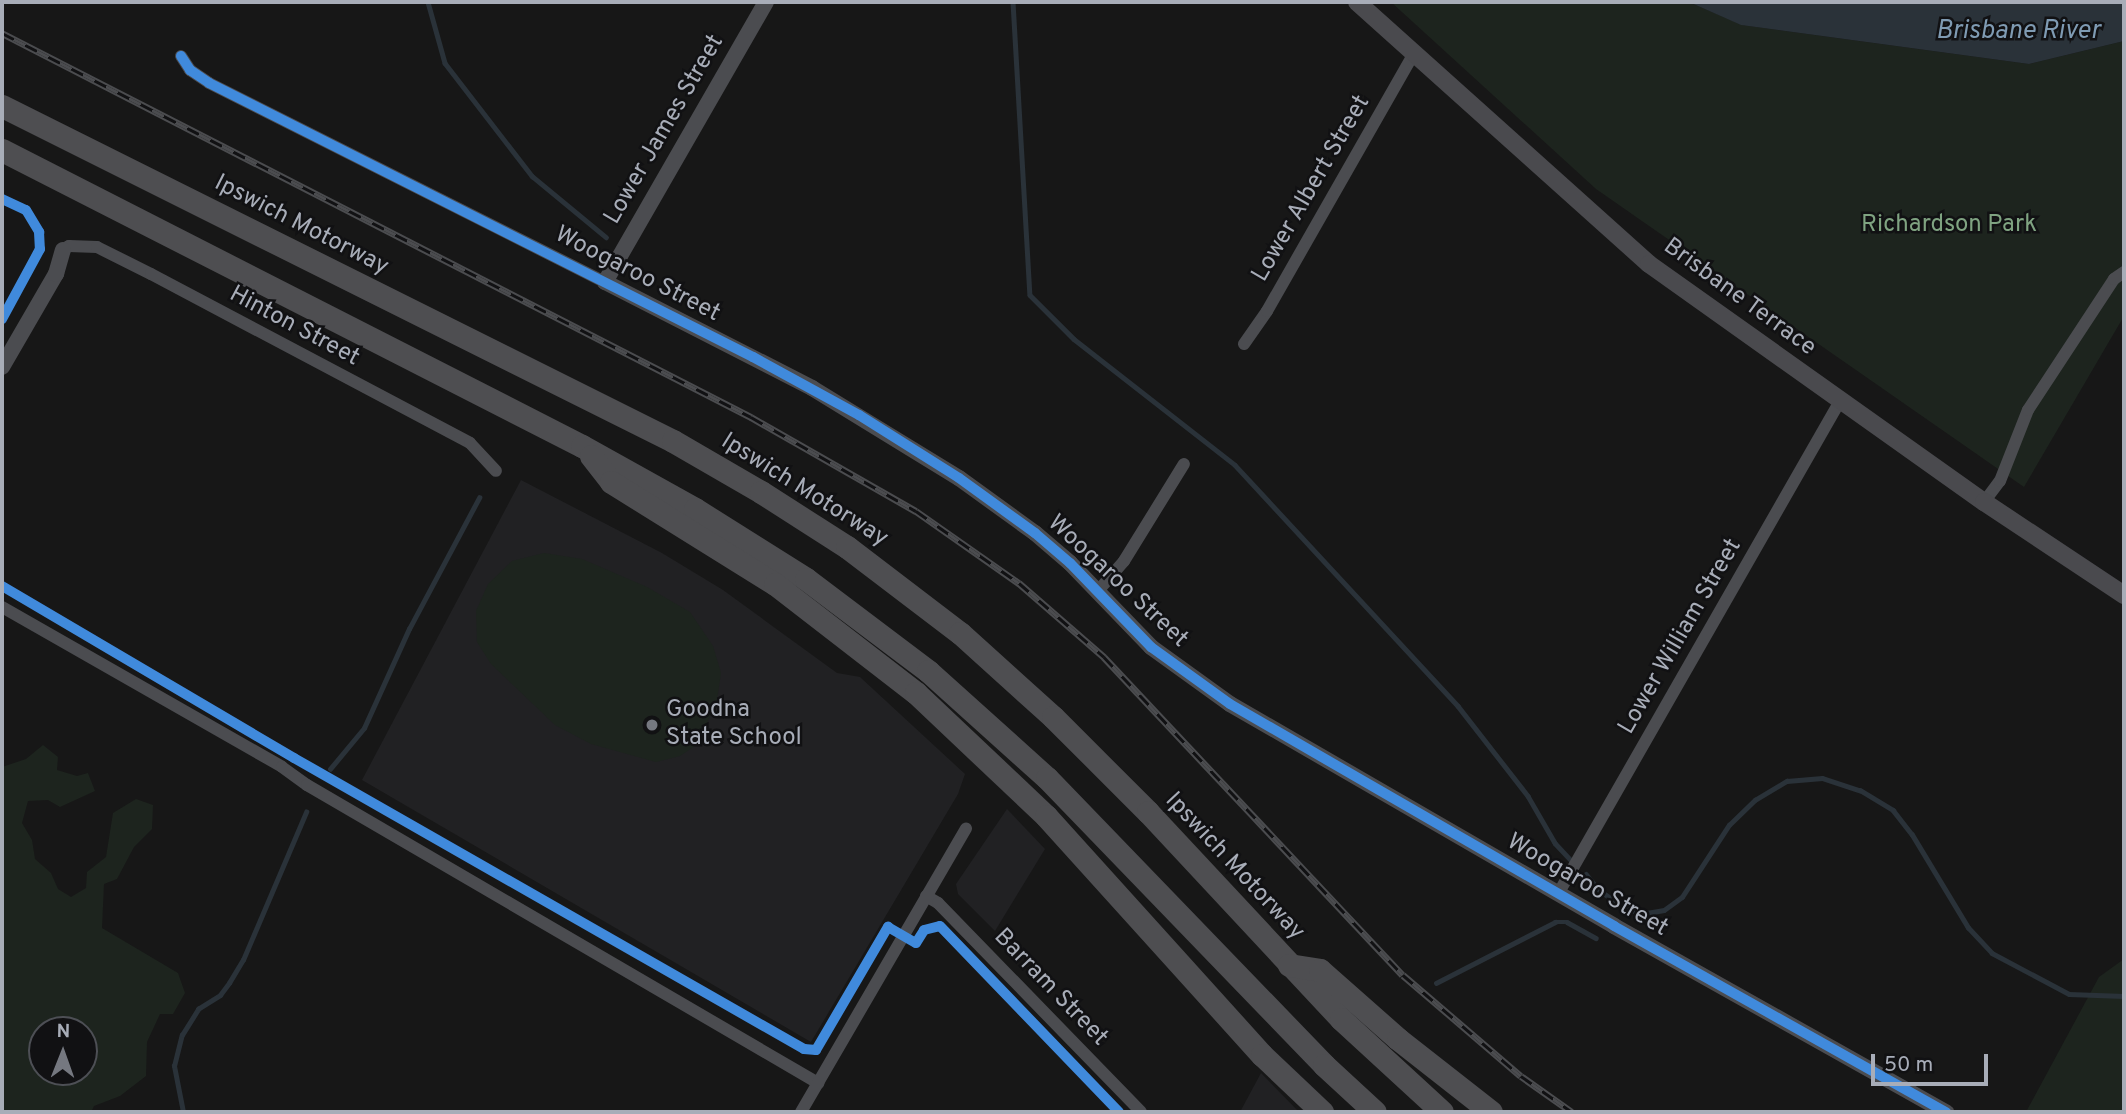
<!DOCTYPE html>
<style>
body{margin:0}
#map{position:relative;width:2126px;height:1114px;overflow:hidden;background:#171717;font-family:Overpass,sans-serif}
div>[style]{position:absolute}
.built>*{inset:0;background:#212123}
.green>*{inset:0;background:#1d241e}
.water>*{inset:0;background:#2a3239}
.stream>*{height:4.5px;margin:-2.25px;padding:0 2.25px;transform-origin:2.25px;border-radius:2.25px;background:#2a3239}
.minor>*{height:12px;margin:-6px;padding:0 6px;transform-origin:6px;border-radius:6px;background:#4b4c50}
.tertiary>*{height:16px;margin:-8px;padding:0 8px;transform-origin:8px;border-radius:8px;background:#4b4c50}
.secondary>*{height:18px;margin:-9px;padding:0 9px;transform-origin:9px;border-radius:9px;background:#4a4a4e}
.motorway>*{height:23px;margin:-11.5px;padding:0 11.5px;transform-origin:11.5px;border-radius:11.5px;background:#4e4e51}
.rail>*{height:7px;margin-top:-3.5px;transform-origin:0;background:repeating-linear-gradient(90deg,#111113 0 13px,#4b4c4f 0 26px);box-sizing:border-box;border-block:2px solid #4b4c4f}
.cycleway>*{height:10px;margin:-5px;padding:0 5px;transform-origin:5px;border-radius:5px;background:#408adc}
.dots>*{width:19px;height:19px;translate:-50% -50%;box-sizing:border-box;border:4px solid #111113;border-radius:50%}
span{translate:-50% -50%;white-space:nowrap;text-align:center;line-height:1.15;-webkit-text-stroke:5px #111113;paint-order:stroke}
.street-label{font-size:24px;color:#a8adb8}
.park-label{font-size:24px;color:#7fa381}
.poi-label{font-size:24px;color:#a8adb8}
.left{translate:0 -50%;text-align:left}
.water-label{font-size:26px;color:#7f9bb3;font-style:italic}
.frame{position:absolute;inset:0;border:4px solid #a8adb8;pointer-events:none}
.north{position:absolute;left:28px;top:1016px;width:70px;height:70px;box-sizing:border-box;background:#111113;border:2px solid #4d4f55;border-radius:50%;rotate:1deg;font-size:19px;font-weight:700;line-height:28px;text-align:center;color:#a8adb8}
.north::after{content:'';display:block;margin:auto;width:24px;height:32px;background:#757880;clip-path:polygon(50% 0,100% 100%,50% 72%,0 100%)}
.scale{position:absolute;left:1871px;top:1054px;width:117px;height:32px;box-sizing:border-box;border:4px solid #a8adb8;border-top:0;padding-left:9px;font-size:21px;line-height:24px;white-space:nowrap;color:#a8adb8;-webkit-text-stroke:5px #111113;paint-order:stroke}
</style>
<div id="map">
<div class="built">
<i style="clip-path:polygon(521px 480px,662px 553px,723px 590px,837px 673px,860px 677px,965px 774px,958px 794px,811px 1042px,362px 780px)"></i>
<i style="clip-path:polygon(1007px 809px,1045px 849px,995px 931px,958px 894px,956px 884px)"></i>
<i style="clip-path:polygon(1261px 1073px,1299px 1112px,1240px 1112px)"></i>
</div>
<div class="green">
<i style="clip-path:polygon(1391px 2px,1689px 2px,1742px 25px,2029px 64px,2124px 41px,2124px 316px,2024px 487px,1596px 189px)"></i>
<i style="clip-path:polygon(544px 553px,582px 559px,647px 587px,690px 612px,713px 646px,721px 673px,717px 700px,698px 744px,680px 756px,656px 762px,591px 744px,555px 725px,491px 664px,477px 642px,476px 611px,488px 584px,512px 561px)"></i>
<i style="clip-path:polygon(evenodd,43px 745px,58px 757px,57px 770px,77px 776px,88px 773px,95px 791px,60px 807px,48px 800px,28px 801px,22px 823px,32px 840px,35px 859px,51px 873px,58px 889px,71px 897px,86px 888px,87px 872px,106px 857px,113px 813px,136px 799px,153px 805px,152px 829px,134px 847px,117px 879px,104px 884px,102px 928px,178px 973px,185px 993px,173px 1014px,160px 1014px,147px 1042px,146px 1076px,120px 1096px,94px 1106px,91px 1112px,2px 1112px,2px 767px,26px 759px,43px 745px,84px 1030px,84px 1072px,42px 1072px,42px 1030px,84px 1030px)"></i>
<i style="clip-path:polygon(2124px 959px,2124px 1112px,2026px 1112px,2099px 977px)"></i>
</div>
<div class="water">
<i style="clip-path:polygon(1689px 2px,2124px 2px,2124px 41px,2029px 64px,1741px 25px)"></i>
</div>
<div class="stream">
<i style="left:428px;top:2px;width:63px;rotate:74.4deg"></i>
<i style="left:445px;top:63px;width:143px;rotate:52.4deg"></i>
<i style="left:532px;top:176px;width:96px;rotate:39.5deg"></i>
<i style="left:1013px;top:2px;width:293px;rotate:86.7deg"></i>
<i style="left:1030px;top:295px;width:62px;rotate:45deg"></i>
<i style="left:1074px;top:339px;width:204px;rotate:38deg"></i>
<i style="left:1235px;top:465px;width:328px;rotate:47.2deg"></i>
<i style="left:1458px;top:706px;width:114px;rotate:52.1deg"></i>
<i style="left:1528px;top:796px;width:54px;rotate:60.1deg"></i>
<i style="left:1555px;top:843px;width:23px;rotate:47deg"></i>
<i style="left:330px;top:769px;width:53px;rotate:-50.3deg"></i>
<i style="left:364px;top:728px;width:109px;rotate:-65.6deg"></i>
<i style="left:409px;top:629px;width:149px;rotate:-61.9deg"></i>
<i style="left:1586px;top:874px;width:19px;rotate:51deg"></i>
<i style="left:1598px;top:889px;width:24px;rotate:36deg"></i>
<i style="left:1617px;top:903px;width:26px;rotate:25deg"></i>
<i style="left:1641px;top:914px;width:23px;rotate:-10deg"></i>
<i style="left:1664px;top:910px;width:22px;rotate:-36deg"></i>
<i style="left:1682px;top:897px;width:86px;rotate:-56.9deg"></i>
<i style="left:1729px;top:825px;width:36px;rotate:-44deg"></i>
<i style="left:1755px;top:800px;width:37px;rotate:-31deg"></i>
<i style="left:1787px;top:781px;width:35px;rotate:-5deg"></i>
<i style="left:1822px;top:778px;width:40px;rotate:18deg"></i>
<i style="left:1860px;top:790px;width:39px;rotate:31deg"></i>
<i style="left:1893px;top:810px;width:31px;rotate:52deg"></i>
<i style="left:1912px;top:834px;width:109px;rotate:58.9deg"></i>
<i style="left:1968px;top:927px;width:35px;rotate:47deg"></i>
<i style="left:1992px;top:953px;width:87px;rotate:28deg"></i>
<i style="left:2069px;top:994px;width:55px;rotate:2.1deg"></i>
<i style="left:1436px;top:983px;width:134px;rotate:-27.1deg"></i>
<i style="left:1555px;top:922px;width:12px"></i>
<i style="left:1567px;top:922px;width:33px;rotate:29deg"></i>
<i style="left:183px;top:1112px;width:47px;rotate:-101.1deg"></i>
<i style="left:174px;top:1066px;width:32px;rotate:-76deg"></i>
<i style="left:182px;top:1035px;width:31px;rotate:-58deg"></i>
<i style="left:198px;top:1009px;width:26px;rotate:-32deg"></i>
<i style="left:220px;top:995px;width:15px;rotate:-53deg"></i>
<i style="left:229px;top:983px;width:27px;rotate:-59deg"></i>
<i style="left:243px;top:960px;width:161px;rotate:-66.9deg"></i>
</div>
<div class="minor">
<i style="left:181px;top:56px;width:17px;rotate:57deg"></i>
<i style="left:190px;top:70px;width:23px;rotate:34deg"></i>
<i style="left:209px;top:83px;width:443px;rotate:26.7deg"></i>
<i style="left:63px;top:250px;width:7px;rotate:-34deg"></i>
<i style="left:69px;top:246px;width:28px;rotate:2deg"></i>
<i style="left:97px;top:247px;width:60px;rotate:26.6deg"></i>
<i style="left:151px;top:274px;width:361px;rotate:27.9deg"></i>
<i style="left:470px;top:443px;width:38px;rotate:47deg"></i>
<i style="left:1244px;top:344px;width:40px;rotate:-55.1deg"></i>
<i style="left:1267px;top:311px;width:297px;rotate:-60.3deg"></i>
<i style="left:1984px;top:502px;width:26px;rotate:-53deg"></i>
<i style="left:2000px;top:481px;width:76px;rotate:-68.5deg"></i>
<i style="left:2028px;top:410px;width:157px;rotate:-56.7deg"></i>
<i style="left:2114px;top:279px;width:12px;rotate:-35deg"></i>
<i style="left:1097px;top:592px;width:41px;rotate:-48.9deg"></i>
<i style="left:1124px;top:561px;width:114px;rotate:-58.3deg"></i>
<i style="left:2px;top:607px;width:322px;rotate:29.7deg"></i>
<i style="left:282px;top:767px;width:31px;rotate:36deg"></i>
<i style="left:307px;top:785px;width:592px;rotate:30.25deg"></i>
<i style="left:1558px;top:894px;width:568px;rotate:-60.23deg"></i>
<i style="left:926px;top:896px;width:14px;rotate:30deg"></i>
<i style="left:938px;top:903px;width:291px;rotate:45.8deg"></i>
<i style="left:801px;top:1112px;width:328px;rotate:-59.8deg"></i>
</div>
<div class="tertiary">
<i style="left:766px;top:2px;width:323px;rotate:119.9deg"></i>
<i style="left:605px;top:282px;width:233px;rotate:27.1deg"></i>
<i style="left:812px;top:388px;width:172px;rotate:31.5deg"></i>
<i style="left:959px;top:478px;width:94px;rotate:35.9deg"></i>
<i style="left:1035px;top:533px;width:46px;rotate:40.6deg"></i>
<i style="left:1070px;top:563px;width:117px;rotate:46deg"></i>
<i style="left:1151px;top:647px;width:97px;rotate:35.8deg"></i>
<i style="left:1230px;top:704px;width:444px;rotate:30deg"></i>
<i style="left:1614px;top:926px;width:381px;rotate:29.3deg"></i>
<i style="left:2px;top:367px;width:108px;rotate:-59.9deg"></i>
<i style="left:56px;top:274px;width:25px;rotate:-74deg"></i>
</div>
<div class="secondary">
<i style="left:1357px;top:2px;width:392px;rotate:41.9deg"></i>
<i style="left:1649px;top:264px;width:411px;rotate:35.4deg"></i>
<i style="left:1984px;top:502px;width:168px;rotate:33.6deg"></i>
</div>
<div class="motorway">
<i style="left:2px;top:106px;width:750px;rotate:26.53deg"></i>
<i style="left:673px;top:441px;width:102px;rotate:30.1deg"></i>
<i style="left:761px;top:492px;width:102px;rotate:32.6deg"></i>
<i style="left:847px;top:547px;width:142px;rotate:37.3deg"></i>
<i style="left:960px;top:633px;width:125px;rotate:42.1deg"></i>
<i style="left:1053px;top:717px;width:134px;rotate:45deg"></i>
<i style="left:1148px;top:812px;width:283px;rotate:47deg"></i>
<i style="left:1341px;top:1019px;width:137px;rotate:42.6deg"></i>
<i style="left:2px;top:150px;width:651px;rotate:27.04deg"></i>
<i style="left:582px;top:446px;width:129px;rotate:29.1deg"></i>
<i style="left:695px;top:509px;width:131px;rotate:32.2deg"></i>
<i style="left:806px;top:579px;width:153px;rotate:37deg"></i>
<i style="left:928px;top:671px;width:160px;rotate:42deg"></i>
<i style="left:1047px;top:778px;width:399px;rotate:46deg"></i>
<i style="left:1324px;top:1065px;width:69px;rotate:42.7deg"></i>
<i style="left:591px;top:456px;width:33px;rotate:52deg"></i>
<i style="left:611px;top:482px;width:193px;rotate:31.9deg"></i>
<i style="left:775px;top:584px;width:178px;rotate:37.7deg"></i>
<i style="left:916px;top:693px;width:179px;rotate:43.4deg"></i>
<i style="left:1046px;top:816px;width:322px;rotate:47.9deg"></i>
<i style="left:1262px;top:1055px;width:83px;rotate:43.5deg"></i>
<i style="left:1289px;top:965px;width:31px;rotate:9deg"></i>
<i style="left:1320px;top:970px;width:104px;rotate:41.5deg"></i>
<i style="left:1398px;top:1039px;width:118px;rotate:38.1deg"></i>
</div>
<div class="rail">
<i style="left:2px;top:33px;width:842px;rotate:27.14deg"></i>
<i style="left:751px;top:417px;width:190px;rotate:29.7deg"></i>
<i style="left:916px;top:511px;width:126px;rotate:35deg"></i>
<i style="left:1019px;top:583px;width:113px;rotate:41deg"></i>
<i style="left:1104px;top:657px;width:436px;rotate:46.8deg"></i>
<i style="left:1403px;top:975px;width:155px;rotate:40.6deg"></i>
<i style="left:1521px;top:1076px;width:62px;rotate:35.2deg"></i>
</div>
<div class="cycleway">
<i style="left:181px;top:56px;width:17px;rotate:57deg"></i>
<i style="left:190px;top:70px;width:23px;rotate:34deg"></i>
<i style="left:209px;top:83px;width:609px;rotate:26.73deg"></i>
<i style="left:753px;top:357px;width:121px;rotate:28.7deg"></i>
<i style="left:859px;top:415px;width:118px;rotate:32.2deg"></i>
<i style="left:959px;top:478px;width:94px;rotate:35.9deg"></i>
<i style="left:1035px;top:533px;width:46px;rotate:40.6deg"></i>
<i style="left:1070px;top:563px;width:117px;rotate:46deg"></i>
<i style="left:1151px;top:647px;width:97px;rotate:35.8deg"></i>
<i style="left:1230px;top:704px;width:444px;rotate:30deg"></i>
<i style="left:1614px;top:926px;width:381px;rotate:29.3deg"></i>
<i style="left:2px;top:199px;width:26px;rotate:25deg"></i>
<i style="left:26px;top:210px;width:26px;rotate:59deg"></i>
<i style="left:39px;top:232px;width:17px;rotate:87deg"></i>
<i style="left:40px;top:249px;width:80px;rotate:118.5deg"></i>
<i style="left:2px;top:586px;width:339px;rotate:30.5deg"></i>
<i style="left:294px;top:758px;width:587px;rotate:29.71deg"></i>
<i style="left:804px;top:1049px;width:12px;rotate:5deg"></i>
<i style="left:816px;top:1050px;width:143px;rotate:-59.7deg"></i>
<i style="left:888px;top:927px;width:32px;rotate:30deg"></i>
<i style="left:916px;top:943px;width:15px;rotate:-58deg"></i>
<i style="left:924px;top:930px;width:16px;rotate:-14deg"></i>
<i style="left:940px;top:926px;width:258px;rotate:46.1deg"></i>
</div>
<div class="dots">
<i style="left:652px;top:725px;background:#757880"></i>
</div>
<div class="street-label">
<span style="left:665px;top:130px;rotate:-60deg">Lower James Street</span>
<span style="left:1312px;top:189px;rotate:-60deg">Lower Albert Street</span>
<span style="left:301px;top:226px;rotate:27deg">Ipswich Motorway</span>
<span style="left:637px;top:275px;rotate:27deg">Woogaroo Street</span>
<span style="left:1739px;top:298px;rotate:36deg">Brisbane Terrace</span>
<span style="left:294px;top:327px;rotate:28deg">Hinton Street</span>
<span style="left:804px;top:491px;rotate:32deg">Ipswich Motorway</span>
<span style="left:1117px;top:582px;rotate:43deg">Woogaroo Street</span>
<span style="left:1681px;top:637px;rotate:-60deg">Lower William Street</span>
<span style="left:1234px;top:867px;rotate:47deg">Ipswich Motorway</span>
<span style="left:1587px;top:886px;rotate:30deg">Woogaroo Street</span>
<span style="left:1050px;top:988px;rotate:46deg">Barram Street</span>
</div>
<div class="park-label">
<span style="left:1949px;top:226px">Richardson Park</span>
</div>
<div class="poi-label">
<span class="left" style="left:666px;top:725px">Goodna<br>State School</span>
</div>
<div class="water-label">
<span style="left:2018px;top:32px">Brisbane River</span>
</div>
<div class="frame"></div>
<div class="north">N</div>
<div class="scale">50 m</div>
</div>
